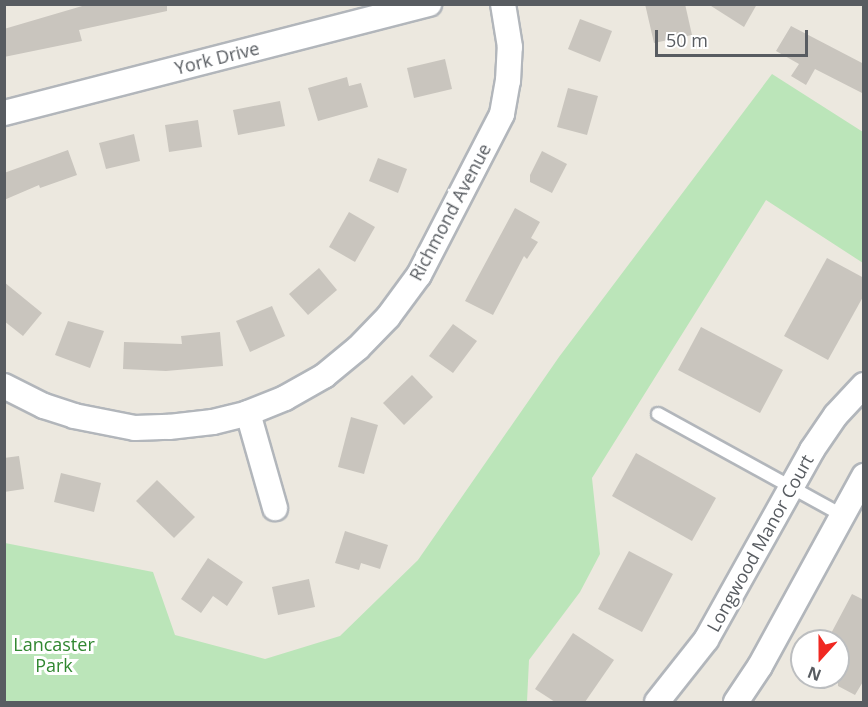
<!DOCTYPE html>
<style>
body{margin:0}
#map{position:relative;width:868px;height:707px;overflow:hidden;background:#ece8df;font-family:"Open Sans",sans-serif}
div>[style]{position:absolute}
.green>*{inset:0;background:#bbe5b9}
.building>*{inset:0;background:#c9c5be}
.roads{filter:drop-shadow(2px 0 #b2b6bb) drop-shadow(-2px 0 #b2b6bb) drop-shadow(0 2px #b2b6bb) drop-shadow(0 -2px #b2b6bb)}
.service>*{height:12px;margin:-6px;padding:0 6px;transform-origin:6px;border-radius:6px;background:#fff}
.minor>*{height:24px;margin:-12px;padding:0 12px;transform-origin:12px;border-radius:12px;background:#fff}
span{translate:-50% -50%;white-space:nowrap;text-align:center;line-height:1.15;-webkit-text-stroke:6px #fff;paint-order:stroke}
.street-label{font-size:18px;color:#585c61}
.park-label{font-size:18px;color:#318731}
.frame{position:absolute;inset:0;border:6px solid #585c61;pointer-events:none}
.north{position:absolute;left:790px;top:629px;width:60px;height:60px;box-sizing:border-box;background:#fff;border:2px solid #bcbec0;border-radius:50%;rotate:201deg;font-size:16px;font-weight:700;line-height:24px;text-align:center;color:#585c61}
.north::after{content:'';display:block;margin:auto;width:21px;height:27px;background:#f02821;clip-path:polygon(50% 0,100% 100%,50% 72%,0 100%)}
.scale{position:absolute;left:655px;top:30px;width:153px;height:27px;box-sizing:border-box;border:3px solid #585c61;border-top:0;padding-left:8px;font-size:18px;line-height:21px;white-space:nowrap;color:#585c61;-webkit-text-stroke:4px #fff;paint-order:stroke}
</style>
<div id="map">
<div class="green">
<i style="clip-path:polygon(772px 74px,863px 132px,863px 263px,766px 200px,592px 478px,600px 554px,580px 592px,529px 660px,527px 702px,5px 702px,5px 543px,153px 572px,175px 635px,265px 659px,340px 636px,418px 560px,559px 357px)"></i>
</div>
<div class="building">
<i style="clip-path:polygon(89px 4px,167px 4px,167px 11px,79px 30px,82px 41px,4px 57px,4px 29px)"></i>
<i style="clip-path:polygon(645px 4px,685px 4px,692px 35px,654px 43px)"></i>
<i style="clip-path:polygon(708px 4px,757px 4px,744px 27px)"></i>
<i style="clip-path:polygon(580px 19px,612px 31px,600px 62px,568px 49px)"></i>
<i style="clip-path:polygon(791px 26px,864px 64px,864px 94px,815px 69px,806px 85px,791px 76px,799px 64px,776px 51px)"></i>
<i style="clip-path:polygon(445px 59px,452px 89px,414px 98px,407px 68px)"></i>
<i style="clip-path:polygon(347px 77px,349px 86px,361px 83px,368px 107px,318px 121px,308px 88px)"></i>
<i style="clip-path:polygon(568px 88px,598px 96px,587px 135px,557px 127px)"></i>
<i style="clip-path:polygon(280px 101px,285px 126px,238px 135px,233px 110px)"></i>
<i style="clip-path:polygon(198px 120px,202px 147px,169px 152px,165px 125px)"></i>
<i style="clip-path:polygon(134px 134px,140px 161px,106px 169px,99px 143px)"></i>
<i style="clip-path:polygon(68px 150px,77px 175px,40px 188px,39px 185px,4px 200px,4px 173px)"></i>
<i style="clip-path:polygon(542px 151px,567px 164px,552px 193px,530px 182px,530px 175px)"></i>
<i style="clip-path:polygon(378px 158px,407px 169px,398px 193px,369px 181px)"></i>
<i style="clip-path:polygon(515px 208px,540px 222px,531px 238px,538px 242px,527px 259px,524px 256px,493px 315px,465px 301px)"></i>
<i style="clip-path:polygon(349px 212px,375px 227px,355px 262px,329px 247px)"></i>
<i style="clip-path:polygon(827px 258px,864px 278px,864px 295px,828px 360px,784px 336px)"></i>
<i style="clip-path:polygon(319px 268px,337px 290px,308px 315px,289px 294px)"></i>
<i style="clip-path:polygon(4px 282px,42px 313px,23px 336px,4px 321px)"></i>
<i style="clip-path:polygon(272px 306px,285px 336px,250px 352px,236px 321px)"></i>
<i style="clip-path:polygon(68px 321px,104px 331px,90px 368px,55px 355px)"></i>
<i style="clip-path:polygon(453px 324px,477px 341px,453px 373px,429px 356px)"></i>
<i style="clip-path:polygon(701px 327px,783px 370px,760px 413px,678px 370px)"></i>
<i style="clip-path:polygon(220px 332px,223px 366px,166px 371px,123px 369px,124px 342px,182px 344px,181px 336px)"></i>
<i style="clip-path:polygon(412px 375px,433px 397px,404px 425px,383px 403px)"></i>
<i style="clip-path:polygon(351px 417px,378px 425px,364px 474px,338px 467px)"></i>
<i style="clip-path:polygon(636px 453px,716px 498px,692px 541px,612px 496px)"></i>
<i style="clip-path:polygon(19px 456px,24px 489px,4px 492px,4px 458px)"></i>
<i style="clip-path:polygon(61px 473px,101px 483px,94px 512px,54px 502px)"></i>
<i style="clip-path:polygon(157px 480px,195px 517px,174px 538px,136px 501px)"></i>
<i style="clip-path:polygon(345px 531px,388px 545px,380px 569px,361px 563px,359px 570px,335px 563px)"></i>
<i style="clip-path:polygon(629px 551px,673px 574px,642px 632px,598px 609px)"></i>
<i style="clip-path:polygon(208px 558px,243px 582px,227px 606px,213px 596px,201px 613px,181px 599px)"></i>
<i style="clip-path:polygon(309px 579px,315px 607px,278px 615px,272px 587px)"></i>
<i style="clip-path:polygon(852px 594px,864px 600px,864px 680px,855px 695px,838px 686px,838px 641px,827px 641px)"></i>
<i style="clip-path:polygon(573px 633px,614px 660px,585px 702px,555px 702px,535px 689px)"></i>
</div>
<div class="roads">
<div class="service">
<i style="left:658px;top:414px;width:210px;rotate:28.8deg"></i>
</div>
<div class="minor">
<i style="left:4px;top:113px;width:439px;rotate:-14.4deg"></i>
<i style="left:4px;top:386px;width:45px;rotate:26.6deg"></i>
<i style="left:44px;top:406px;width:32px;rotate:18deg"></i>
<i style="left:74px;top:416px;width:62px;rotate:11.1deg"></i>
<i style="left:135px;top:428px;width:34px;rotate:-2deg"></i>
<i style="left:169px;top:427px;width:44px;rotate:-6.5deg"></i>
<i style="left:213px;top:422px;width:36px;rotate:-14deg"></i>
<i style="left:248px;top:413px;width:40px;rotate:-22deg"></i>
<i style="left:285px;top:398px;width:45px;rotate:-29.4deg"></i>
<i style="left:324px;top:376px;width:44px;rotate:-39.5deg"></i>
<i style="left:358px;top:348px;width:43px;rotate:-45.9deg"></i>
<i style="left:388px;top:317px;width:52px;rotate:-53.6deg"></i>
<i style="left:419px;top:275px;width:181px;rotate:-62.7deg"></i>
<i style="left:502px;top:114px;width:34px;rotate:-80deg"></i>
<i style="left:508px;top:81px;width:34px;rotate:-87deg"></i>
<i style="left:510px;top:47px;width:44px;rotate:-99.2deg"></i>
<i style="left:248px;top:413px;width:99px;rotate:74.1deg"></i>
<i style="left:657px;top:702px;width:79px;rotate:-51.7deg"></i>
<i style="left:706px;top:640px;width:218px;rotate:-60.8deg"></i>
<i style="left:812px;top:450px;width:42px;rotate:-55.6deg"></i>
<i style="left:836px;top:415px;width:41px;rotate:-47deg"></i>
<i style="left:736px;top:702px;width:43px;rotate:-56.3deg"></i>
<i style="left:760px;top:666px;width:217px;rotate:-61.3deg"></i>
</div>
</div>
<div class="street-label">
<span style="left:217px;top:58px;rotate:-14deg">York Drive</span>
<span style="left:450px;top:212px;rotate:-62deg">Richmond Avenue</span>
<span style="left:760px;top:543px;rotate:-61deg">Longwood Manor Court</span>
</div>
<div class="park-label">
<span style="left:54px;top:655px">Lancaster<br>Park</span>
</div>
<div class="frame"></div>
<div class="north">N</div>
<div class="scale">50 m</div>
</div>
